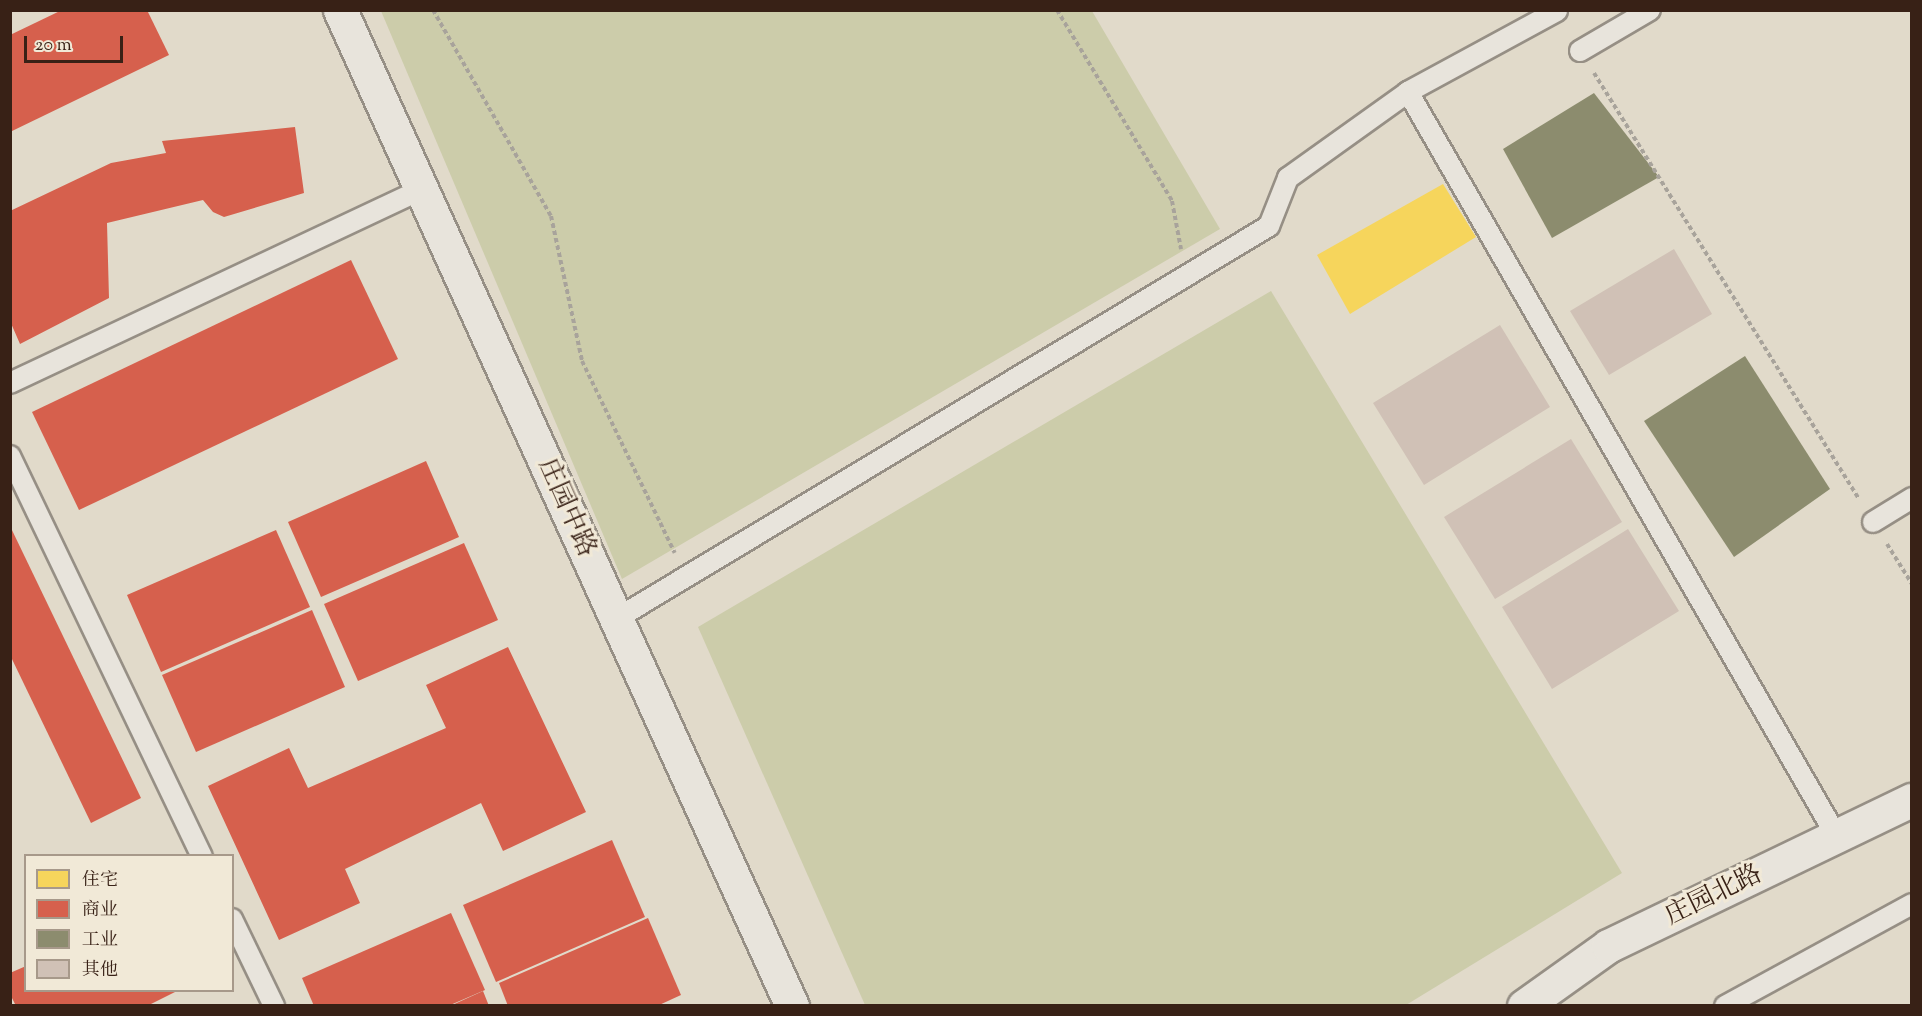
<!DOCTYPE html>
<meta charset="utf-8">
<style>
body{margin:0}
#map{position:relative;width:1922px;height:1016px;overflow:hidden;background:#e1daca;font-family:"Sorts Mill Goudy","Noto Serif SC",serif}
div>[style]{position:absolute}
.green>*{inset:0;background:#cca}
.homes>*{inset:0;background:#f6d55c}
.shops>*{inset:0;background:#d6604d}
.industry>*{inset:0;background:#8c8c6e}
.building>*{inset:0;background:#d0c1b6}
.path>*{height:4px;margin-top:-2px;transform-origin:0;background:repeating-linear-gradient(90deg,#a8a39b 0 4.5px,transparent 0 7.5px)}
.roads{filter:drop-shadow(2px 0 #968f85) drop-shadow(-2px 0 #968f85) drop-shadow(0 2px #968f85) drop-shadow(0 -2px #968f85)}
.service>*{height:20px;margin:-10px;padding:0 10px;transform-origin:10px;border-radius:10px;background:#e8e4dc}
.tertiary>*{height:33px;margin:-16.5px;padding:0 16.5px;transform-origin:16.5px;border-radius:16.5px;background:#e8e4dc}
span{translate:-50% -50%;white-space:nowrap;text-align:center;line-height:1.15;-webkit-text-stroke:6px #f1e9d7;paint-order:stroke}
.street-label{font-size:26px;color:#382116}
.frame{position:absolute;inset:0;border:12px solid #382116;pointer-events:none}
.legend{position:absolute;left:24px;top:854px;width:210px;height:138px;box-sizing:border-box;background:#f1e9d7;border:2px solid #a7998a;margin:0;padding:8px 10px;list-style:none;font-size:18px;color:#382116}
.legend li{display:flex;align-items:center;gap:12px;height:30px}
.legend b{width:30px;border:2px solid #a7998a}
.scale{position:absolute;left:24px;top:36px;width:99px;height:27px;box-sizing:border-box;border:3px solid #382116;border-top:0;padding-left:8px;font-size:18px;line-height:21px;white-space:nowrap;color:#382116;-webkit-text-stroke:4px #f1e9d7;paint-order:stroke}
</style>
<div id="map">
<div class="green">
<i style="clip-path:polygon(381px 11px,1092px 11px,1220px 229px,622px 579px)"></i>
<i style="clip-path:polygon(1271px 291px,1622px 873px,1406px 1005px,865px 1005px,698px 627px)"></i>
</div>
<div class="homes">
<i style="clip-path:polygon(1443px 184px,1476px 237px,1350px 314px,1317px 255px)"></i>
</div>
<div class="shops">
<i style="clip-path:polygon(62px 10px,147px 10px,169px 55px,10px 132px,10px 35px)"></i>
<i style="clip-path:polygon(295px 127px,304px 193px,224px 217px,213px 212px,203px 200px,107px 223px,109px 298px,20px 344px,10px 321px,10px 211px,111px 163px,166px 153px,162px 141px)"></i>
<i style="clip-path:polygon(351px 260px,398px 359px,79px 510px,32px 412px)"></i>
<i style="clip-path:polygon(426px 461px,459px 537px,321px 597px,288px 522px)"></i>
<i style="clip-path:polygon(10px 526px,141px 798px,91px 823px,10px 655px)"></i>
<i style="clip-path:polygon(276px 530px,310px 607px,161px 672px,127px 595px)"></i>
<i style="clip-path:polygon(464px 543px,498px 620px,358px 681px,324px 604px)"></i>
<i style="clip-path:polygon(312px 610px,345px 687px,196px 752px,162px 675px)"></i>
<i style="clip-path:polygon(508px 647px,586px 812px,503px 851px,481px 803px,345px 869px,360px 903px,279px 940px,208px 786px,289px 748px,308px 788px,446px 728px,426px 685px)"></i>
<i style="clip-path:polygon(612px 840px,645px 917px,496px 982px,463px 905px)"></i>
<i style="clip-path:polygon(451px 913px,485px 990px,448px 1006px,314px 1006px,302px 978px)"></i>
<i style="clip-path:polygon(648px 918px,681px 995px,657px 1006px,508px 1006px,499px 983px)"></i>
<i style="clip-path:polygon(26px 966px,26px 990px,179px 990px,147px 1006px,16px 1006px,10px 994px,10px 973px)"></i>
<i style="clip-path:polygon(483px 991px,489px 1006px,450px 1006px)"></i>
</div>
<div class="industry">
<i style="clip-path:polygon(1594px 93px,1659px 177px,1552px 238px,1503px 149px)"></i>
<i style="clip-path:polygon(1745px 356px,1830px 489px,1734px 557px,1644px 421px)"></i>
</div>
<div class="building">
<i style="clip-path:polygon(1674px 249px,1712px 314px,1609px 375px,1570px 311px)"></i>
<i style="clip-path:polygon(1500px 325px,1550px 407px,1424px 485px,1373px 403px)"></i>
<i style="clip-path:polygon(1571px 439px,1622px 522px,1495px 599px,1444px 517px)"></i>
<i style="clip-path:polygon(1628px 529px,1679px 611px,1552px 689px,1502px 607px)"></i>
</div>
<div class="path">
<i style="left:433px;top:10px;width:237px;rotate:60.2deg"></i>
<i style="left:551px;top:216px;width:148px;rotate:77.9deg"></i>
<i style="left:582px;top:361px;width:213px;rotate:64.2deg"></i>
<i style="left:1057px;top:10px;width:223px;rotate:58.9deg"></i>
<i style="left:1172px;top:201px;width:49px;rotate:79.4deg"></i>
<i style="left:1594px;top:73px;width:502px;rotate:58.12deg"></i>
<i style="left:1887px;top:544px;width:47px;rotate:58deg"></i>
</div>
<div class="roads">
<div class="service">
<i style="left:1557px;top:11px;width:170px;rotate:151.5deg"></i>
<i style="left:1408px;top:92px;width:860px;rotate:60.06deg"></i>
<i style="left:1580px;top:51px;width:81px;rotate:-30.4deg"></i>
<i style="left:10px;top:383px;width:454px;rotate:-25.2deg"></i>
<i style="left:10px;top:456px;width:444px;rotate:64.4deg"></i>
<i style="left:1873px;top:522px;width:46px;rotate:-31.6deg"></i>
<i style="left:616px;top:619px;width:762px;rotate:-31.04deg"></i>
<i style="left:1269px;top:226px;width:52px;rotate:-68.4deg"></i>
<i style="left:1288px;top:178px;width:148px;rotate:-35.6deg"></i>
<i style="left:232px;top:919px;width:97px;rotate:64.2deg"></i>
<i style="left:1725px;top:1006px;width:213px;rotate:-28.6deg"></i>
</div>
<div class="tertiary">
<i style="left:340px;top:10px;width:1094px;rotate:65.59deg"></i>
<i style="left:1524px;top:1006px;width:103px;rotate:-35.5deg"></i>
<i style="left:1608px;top:946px;width:337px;rotate:-25.7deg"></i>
</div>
</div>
<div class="street-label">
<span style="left:566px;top:508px;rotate:66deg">庄园中路</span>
<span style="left:1714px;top:896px;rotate:-26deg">庄园北路</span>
</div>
<div class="frame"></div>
<ul class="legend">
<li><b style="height:16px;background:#f6d55c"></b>住宅</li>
<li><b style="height:16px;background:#d6604d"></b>商业</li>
<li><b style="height:16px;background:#8c8c6e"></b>工业</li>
<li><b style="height:16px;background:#d0c1b6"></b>其他</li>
</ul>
<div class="scale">20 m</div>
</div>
